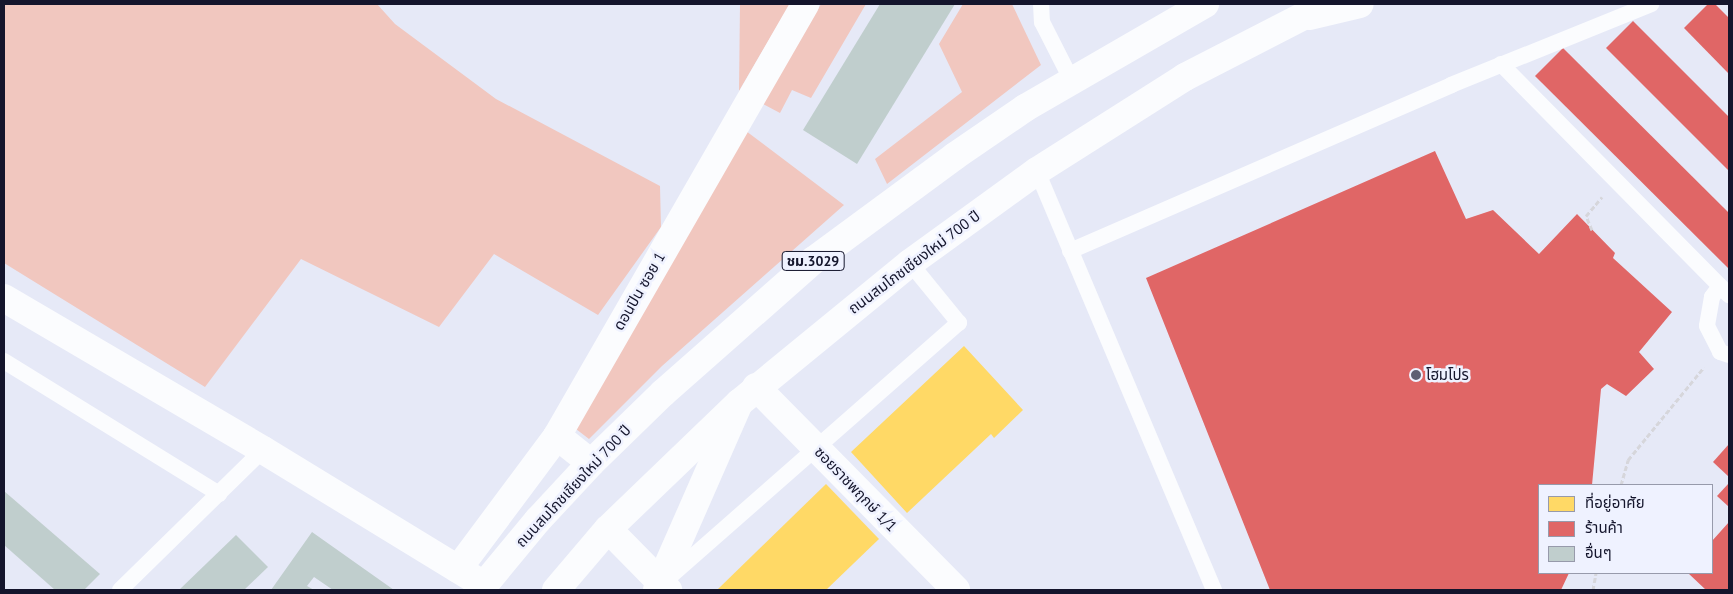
<!DOCTYPE html>
<meta charset="utf-8">
<style>
body{margin:0}
#map{position:relative;width:1733px;height:594px;overflow:hidden;background:#e6e9f7;font-family:"PT Sans","Noto Sans Thai",sans-serif}
div>[style]{position:absolute}
.green>*{inset:0;background:#f1c7bf}
.homes>*{inset:0;background:#ffd966}
.shops>*{inset:0;background:#e06666}
.building>*{inset:0;background:#c0cecd}
.path>*{height:3px;margin-top:-1.5px;transform-origin:0;background:repeating-linear-gradient(90deg,#d6d6db 0 5px,transparent 0 7.5px)}
.service>*{height:16px;margin:-8px;padding:0 8px;transform-origin:8px;border-radius:8px;background:#fbfcfe}
.minor>*{height:28px;margin:-14px;padding:0 14px;transform-origin:14px;border-radius:14px;background:#fbfcfe}
.primary>*{height:28px;margin:-14px;padding:0 14px;transform-origin:14px;border-radius:14px;background:#fbfcfe}
.dots>*{width:14px;height:14px;translate:-50% -50%;box-sizing:border-box;border:2px solid #eff2ff;border-radius:50%}
span{translate:-50% -50%;white-space:nowrap;text-align:center;line-height:1.15;-webkit-text-stroke:5px #eff2ff;paint-order:stroke}
.shield-label span{padding:1px 4px;background:#eff2ff;border:1px solid;border-radius:4px;-webkit-text-stroke-width:0}
.shield-label{font-size:14px;color:#14152c;font-weight:700}
.street-label{font-size:15px;color:#14152c}
.poi-label{font-size:15px;color:#14152c}
.left{translate:0 -50%;text-align:left}
.frame{position:absolute;inset:0;border:5px solid #14152c;pointer-events:none}
.legend{position:absolute;left:1538px;top:484px;width:175px;height:90px;box-sizing:border-box;background:#eff2ff;border:1px solid #979aab;margin:0;padding:6px 9px;list-style:none;font-size:15px;color:#14152c}
.legend li{display:flex;align-items:center;gap:10px;height:25px}
.legend b{width:25px;border:1px solid #979aab}
</style>
<div id="map">
<div class="green">
<i style="clip-path:polygon(4px 4px,377px 4px,395px 24px,496px 99px,660px 186px,661px 227px,598px 315px,494px 254px,439px 327px,301px 259px,205px 387px,4px 263px)"></i>
<i style="clip-path:polygon(740px 4px,790px 4px,739px 91px)"></i>
<i style="clip-path:polygon(821px 4px,866px 4px,811px 98px,792px 90px,780px 113px,763px 104px)"></i>
<i style="clip-path:polygon(963px 4px,1012px 4px,1041px 65px,887px 184px,875px 159px,962px 92px,939px 44px)"></i>
<i style="clip-path:polygon(746px 131px,844px 205px,662px 366px,589px 439px,576px 429px)"></i>
</div>
<div class="homes">
<i style="clip-path:polygon(964px 346px,1023px 410px,994px 438px,991px 434px,907px 513px,851px 452px)"></i>
<i style="clip-path:polygon(826px 484px,879px 539px,826px 590px,717px 590px)"></i>
</div>
<div class="shops">
<i style="clip-path:polygon(1708px 4px,1715px 4px,1729px 18px,1729px 74px,1684px 28px)"></i>
<i style="clip-path:polygon(1633px 21px,1729px 117px,1729px 171px,1606px 48px)"></i>
<i style="clip-path:polygon(1563px 48px,1729px 213px,1729px 269px,1535px 76px)"></i>
<i style="clip-path:polygon(1435px 151px,1466px 219px,1493px 210px,1539px 254px,1577px 214px,1615px 253px,1613px 258px,1672px 312px,1639px 352px,1654px 369px,1626px 396px,1607px 384px,1601px 389px,1592px 485px,1539px 485px,1539px 573px,1569px 573px,1561px 590px,1270px 590px,1146px 278px)"></i>
<i style="clip-path:polygon(1729px 444px,1729px 477px,1713px 462px)"></i>
<i style="clip-path:polygon(1729px 483px,1729px 507px,1717px 496px)"></i>
<i style="clip-path:polygon(1729px 522px,1729px 590px,1706px 590px,1688px 573px,1712px 573px,1712px 541px)"></i>
</div>
<div class="building">
<i style="clip-path:polygon(880px 4px,955px 4px,857px 164px,803px 130px)"></i>
<i style="clip-path:polygon(4px 491px,100px 574px,84px 590px,55px 590px,4px 545px)"></i>
<i style="clip-path:polygon(312px 532px,394px 590px,333px 590px,314px 577px,307px 586px,314px 590px,271px 590px)"></i>
<i style="clip-path:polygon(236px 535px,268px 567px,244px 590px,179px 590px)"></i>
</div>
<div class="path">
<i style="left:1592px;top:230px;width:15px;rotate:-113deg"></i>
<i style="left:1586px;top:216px;width:25px;rotate:-50deg"></i>
<i style="left:1621px;top:485px;width:26px;rotate:-74deg"></i>
<i style="left:1628px;top:460px;width:120px;rotate:-50.7deg"></i>
<i style="left:1593px;top:590px;width:17px;rotate:-80deg"></i>
</div>
<div class="service">
<i style="left:1041px;top:4px;width:18px;rotate:87deg"></i>
<i style="left:1042px;top:22px;width:64px;rotate:63deg"></i>
<i style="left:1501px;top:64px;width:325px;rotate:45.4deg"></i>
<i style="left:1037px;top:171px;width:455px;rotate:67.1deg"></i>
<i style="left:1070px;top:251px;width:416px;rotate:-23.5deg"></i>
<i style="left:1451px;top:85px;width:216px;rotate:-22deg"></i>
<i style="left:1720px;top:286px;width:14px;rotate:126deg"></i>
<i style="left:1712px;top:297px;width:29px;rotate:100deg"></i>
<i style="left:1707px;top:326px;width:29px;rotate:63deg"></i>
<i style="left:1720px;top:352px;width:9px;rotate:18deg"></i>
<i style="left:4px;top:361px;width:253px;rotate:31.7deg"></i>
<i style="left:666px;top:580px;width:390px;rotate:-41.3deg"></i>
<i style="left:959px;top:323px;width:77px;rotate:-129.2deg"></i>
<i style="left:120px;top:590px;width:200px;rotate:-44.4deg"></i>
</div>
<div class="minor">
<i style="left:4px;top:298px;width:300px;rotate:30.4deg"></i>
<i style="left:263px;top:450px;width:247px;rotate:31.4deg"></i>
<i style="left:756px;top:387px;width:285px;rotate:45.4deg"></i>
<i style="left:608px;top:529px;width:86px;rotate:45.5deg"></i>
<i style="left:458px;top:569px;width:166px;rotate:-53.3deg"></i>
<i style="left:557px;top:436px;width:498px;rotate:-60.1deg"></i>
<i style="left:657px;top:590px;width:204px;rotate:-66.3deg"></i>
</div>
<div class="primary">
<i style="left:1309px;top:16px;width:52px;rotate:-13.2deg"></i>
<i style="left:557px;top:436px;width:43px;rotate:38.5deg"></i>
<i style="left:480px;top:590px;width:91px;rotate:-50.4deg"></i>
<i style="left:538px;top:520px;width:78px;rotate:-47.1deg"></i>
<i style="left:591px;top:463px;width:100px;rotate:-44.2deg"></i>
<i style="left:663px;top:393px;width:201px;rotate:-41.4deg"></i>
<i style="left:814px;top:260px;width:175px;rotate:-36.4deg"></i>
<i style="left:955px;top:156px;width:85px;rotate:-34.4deg"></i>
<i style="left:1025px;top:108px;width:208px;rotate:-30deg"></i>
<i style="left:556px;top:590px;width:80px;rotate:-49.6deg"></i>
<i style="left:608px;top:529px;width:182px;rotate:-43.9deg"></i>
<i style="left:739px;top:403px;width:221px;rotate:-39.3deg"></i>
<i style="left:910px;top:263px;width:157px;rotate:-35.9deg"></i>
<i style="left:1037px;top:171px;width:175px;rotate:-32.4deg"></i>
<i style="left:1185px;top:77px;width:160px;rotate:-27.2deg"></i>
</div>
<div class="dots">
<i style="left:1416px;top:375px;background:#5e5f73"></i>
</div>
<div class="shield-label">
<span style="left:813px;top:261px">ชม.3029</span>
</div>
<div class="street-label">
<span style="left:914px;top:262px;rotate:-37deg">ถนนสมโภชเชียงใหม่ 700 ปี</span>
<span style="left:639px;top:291px;rotate:-60deg">ดอนปิน ซอย 1</span>
<span style="left:573px;top:486px;rotate:-47deg">ถนนสมโภชเชียงใหม่ 700 ปี</span>
<span style="left:856px;top:489px;rotate:46deg">ซอยราชพฤกษ์ 1/1</span>
</div>
<div class="poi-label">
<span class="left" style="left:1426px;top:375px">โฮมโปร</span>
</div>
<div class="frame"></div>
<ul class="legend">
<li><b style="height:14px;background:#ffd966"></b>ที่อยู่อาศัย</li>
<li><b style="height:14px;background:#e06666"></b>ร้านค้า</li>
<li><b style="height:14px;background:#c0cecd"></b>อื่นๆ</li>
</ul>
</div>
